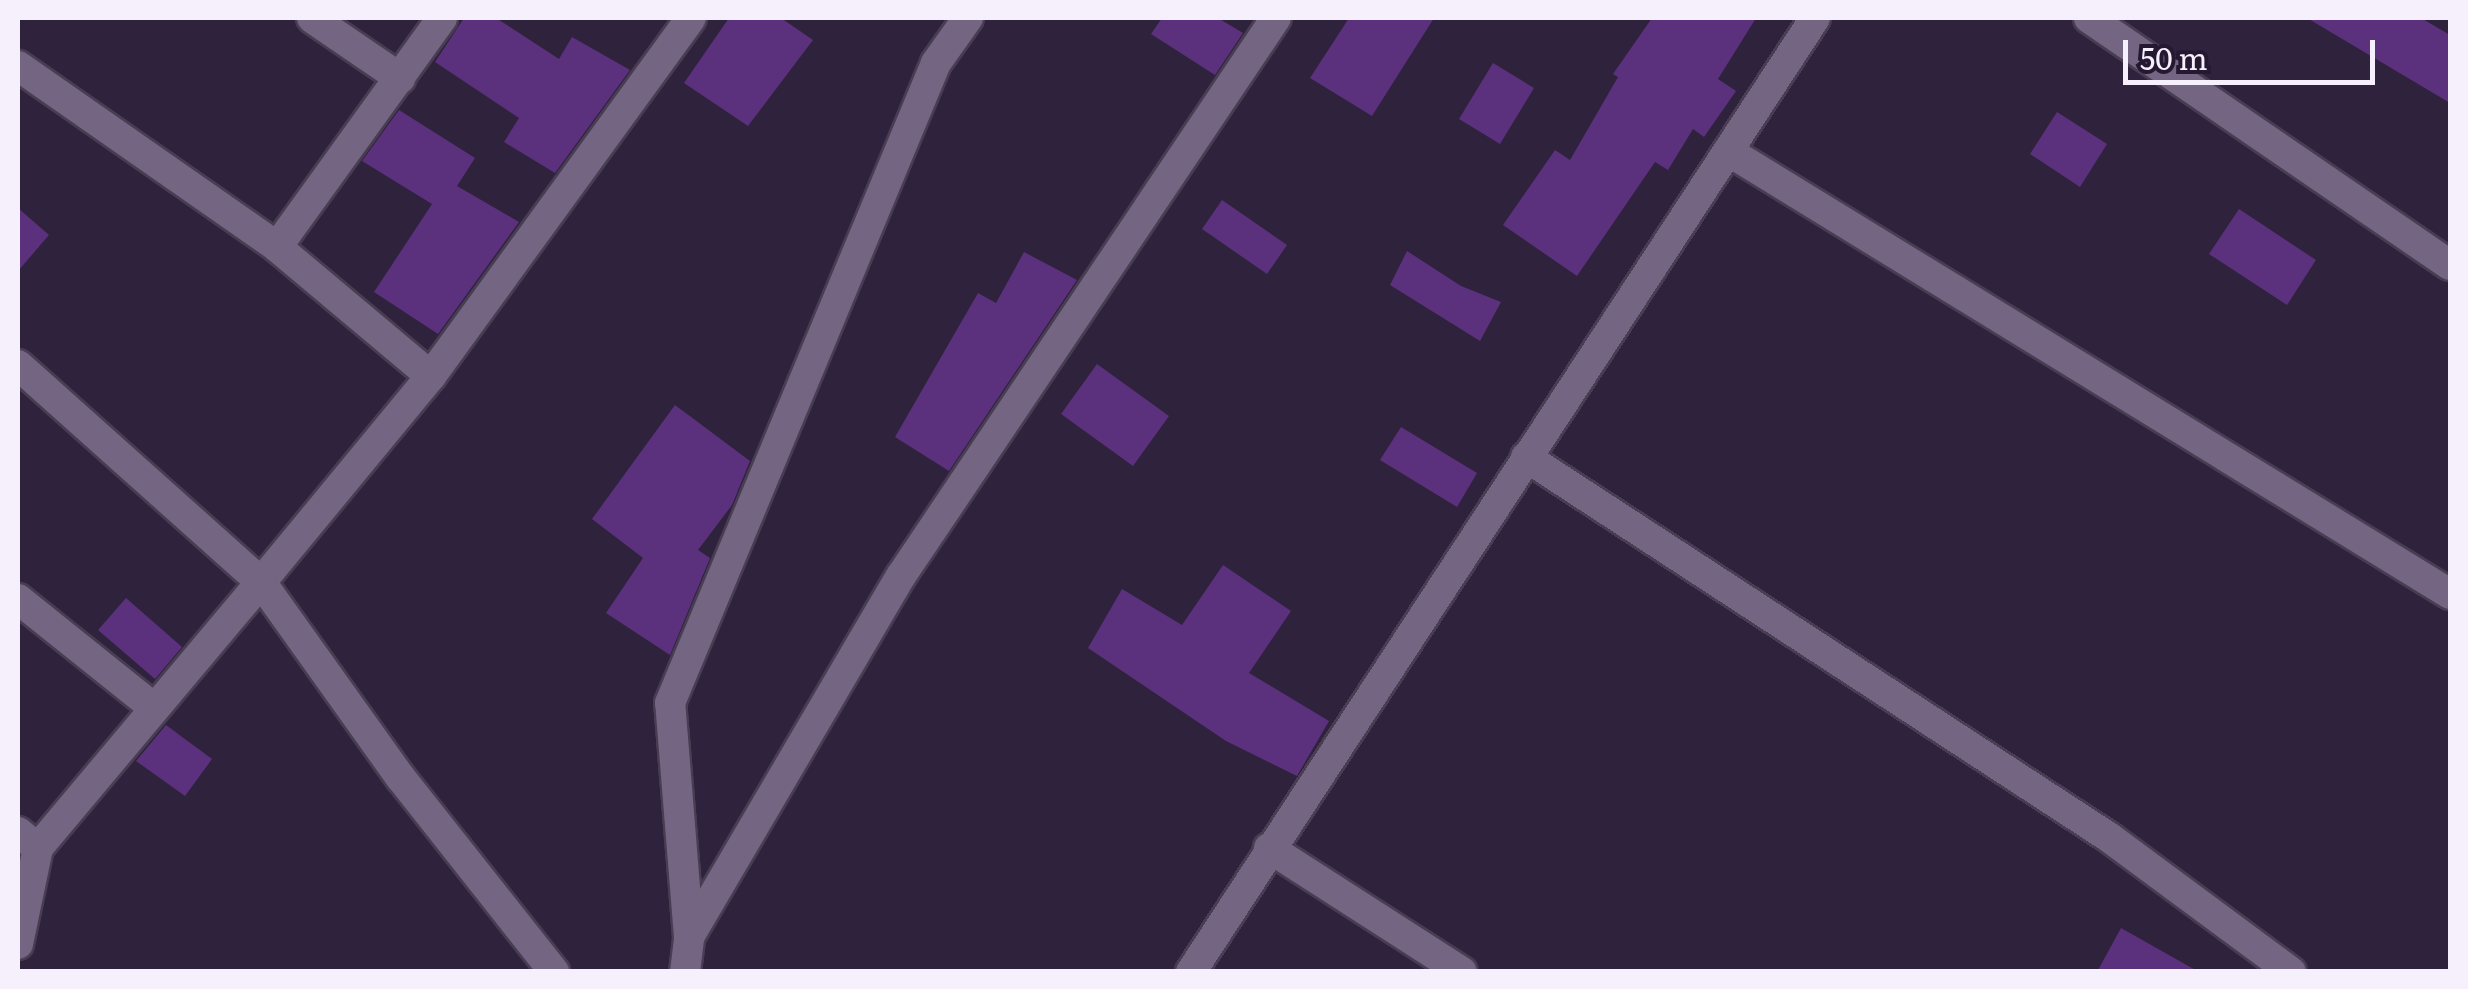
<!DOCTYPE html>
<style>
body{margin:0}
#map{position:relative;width:2468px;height:989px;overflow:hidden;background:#2f223c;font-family:Literata,serif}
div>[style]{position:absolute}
.building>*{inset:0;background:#5b317d}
.roads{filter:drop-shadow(2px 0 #483d52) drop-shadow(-2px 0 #483d52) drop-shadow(0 2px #483d52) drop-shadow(0 -2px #483d52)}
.minor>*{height:30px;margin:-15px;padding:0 15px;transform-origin:15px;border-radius:15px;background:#746583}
span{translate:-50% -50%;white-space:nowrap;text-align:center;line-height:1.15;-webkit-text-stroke:8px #251831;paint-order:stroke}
.frame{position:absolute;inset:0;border:20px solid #f6f0fd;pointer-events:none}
.scale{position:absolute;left:2123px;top:40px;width:252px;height:45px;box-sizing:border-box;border:5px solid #f6f0fd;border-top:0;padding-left:12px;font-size:30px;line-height:35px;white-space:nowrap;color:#f6f0fd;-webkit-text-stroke:8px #251831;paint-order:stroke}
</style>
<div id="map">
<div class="building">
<i style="clip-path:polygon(464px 18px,496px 18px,559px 59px,572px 37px,630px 70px,555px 173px,504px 142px,519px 118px,435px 62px)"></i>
<i style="clip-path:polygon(729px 18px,781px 18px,813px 40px,748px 126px,684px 83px)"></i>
<i style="clip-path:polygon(1162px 18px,1218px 18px,1243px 33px,1215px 75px,1151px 34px)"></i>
<i style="clip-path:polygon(1349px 18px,1434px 18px,1372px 116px,1310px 78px)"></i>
<i style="clip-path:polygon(1652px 18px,1756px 18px,1718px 79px,1736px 91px,1704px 137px,1693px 129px,1668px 170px,1655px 162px,1577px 276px,1503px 225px,1555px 150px,1570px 160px,1618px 77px,1613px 74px)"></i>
<i style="clip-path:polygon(2307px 18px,2421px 18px,2450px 35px,2450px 103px)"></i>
<i style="clip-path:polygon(1493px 63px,1534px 88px,1500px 144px,1459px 119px)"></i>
<i style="clip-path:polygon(399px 110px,475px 158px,457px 186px,519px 222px,438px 334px,374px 292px,432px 204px,362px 161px)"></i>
<i style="clip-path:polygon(2057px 112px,2107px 144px,2080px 187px,2030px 154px)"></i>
<i style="clip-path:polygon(1222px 200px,1287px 245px,1267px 274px,1202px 229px)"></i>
<i style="clip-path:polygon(18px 208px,49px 235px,18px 271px)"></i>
<i style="clip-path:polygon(2239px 209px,2316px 260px,2287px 305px,2209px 254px)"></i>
<i style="clip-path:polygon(1407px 251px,1461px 286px,1501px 302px,1480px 341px,1390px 285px)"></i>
<i style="clip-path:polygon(1024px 252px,1077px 280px,949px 471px,895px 437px,978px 293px,996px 303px)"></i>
<i style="clip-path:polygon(1097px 364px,1169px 416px,1133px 466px,1061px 414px)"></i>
<i style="clip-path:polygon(675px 405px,750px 461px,732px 505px,698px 550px,710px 558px,670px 655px,606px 613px,643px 558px,592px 519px)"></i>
<i style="clip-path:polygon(1401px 427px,1477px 473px,1457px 507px,1380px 460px)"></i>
<i style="clip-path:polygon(1223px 565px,1291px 611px,1249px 673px,1329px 721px,1297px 776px,1226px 741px,1088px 648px,1122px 589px,1182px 625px)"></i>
<i style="clip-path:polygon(126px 598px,182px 647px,155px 679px,98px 630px)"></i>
<i style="clip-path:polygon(166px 725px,212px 759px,185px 796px,136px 761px)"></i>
<i style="clip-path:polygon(2121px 928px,2199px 972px,2097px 972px)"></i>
</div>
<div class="roads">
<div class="minor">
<i style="left:312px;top:18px;width:107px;rotate:34.3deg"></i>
<i style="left:2089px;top:18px;width:437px;rotate:34.4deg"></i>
<i style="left:18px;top:66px;width:316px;rotate:34.9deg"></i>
<i style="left:277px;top:247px;width:201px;rotate:40deg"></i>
<i style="left:431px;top:376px;width:267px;rotate:129.5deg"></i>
<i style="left:261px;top:582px;width:241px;rotate:54.5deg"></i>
<i style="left:401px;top:778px;width:247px;rotate:51.7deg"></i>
<i style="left:1728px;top:151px;width:847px;rotate:31.53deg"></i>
<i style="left:277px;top:247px;width:282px;rotate:-54.2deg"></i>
<i style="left:18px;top:365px;width:326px;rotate:41.8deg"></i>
<i style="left:261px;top:582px;width:347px;rotate:130deg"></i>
<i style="left:431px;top:376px;width:442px;rotate:-54deg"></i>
<i style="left:1526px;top:457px;width:697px;rotate:33.12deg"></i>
<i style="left:2110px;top:838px;width:225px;rotate:36.5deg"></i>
<i style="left:18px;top:599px;width:173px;rotate:38.7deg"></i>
<i style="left:18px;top:832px;width:26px;rotate:39deg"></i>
<i style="left:38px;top:848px;width:98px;rotate:101.8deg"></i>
<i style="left:1269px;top:848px;width:229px;rotate:32.7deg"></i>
<i style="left:689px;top:937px;width:235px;rotate:-94.6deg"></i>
<i style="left:670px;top:703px;width:693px;rotate:-67.43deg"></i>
<i style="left:936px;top:63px;width:55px;rotate:-54.6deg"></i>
<i style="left:685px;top:972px;width:35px;rotate:-83deg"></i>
<i style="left:689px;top:937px;width:419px;rotate:-59.6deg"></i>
<i style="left:901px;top:576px;width:672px;rotate:-56.1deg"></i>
<i style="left:1191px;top:972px;width:1140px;rotate:-56.81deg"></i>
</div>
</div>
<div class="frame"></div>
<div class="scale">50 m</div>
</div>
